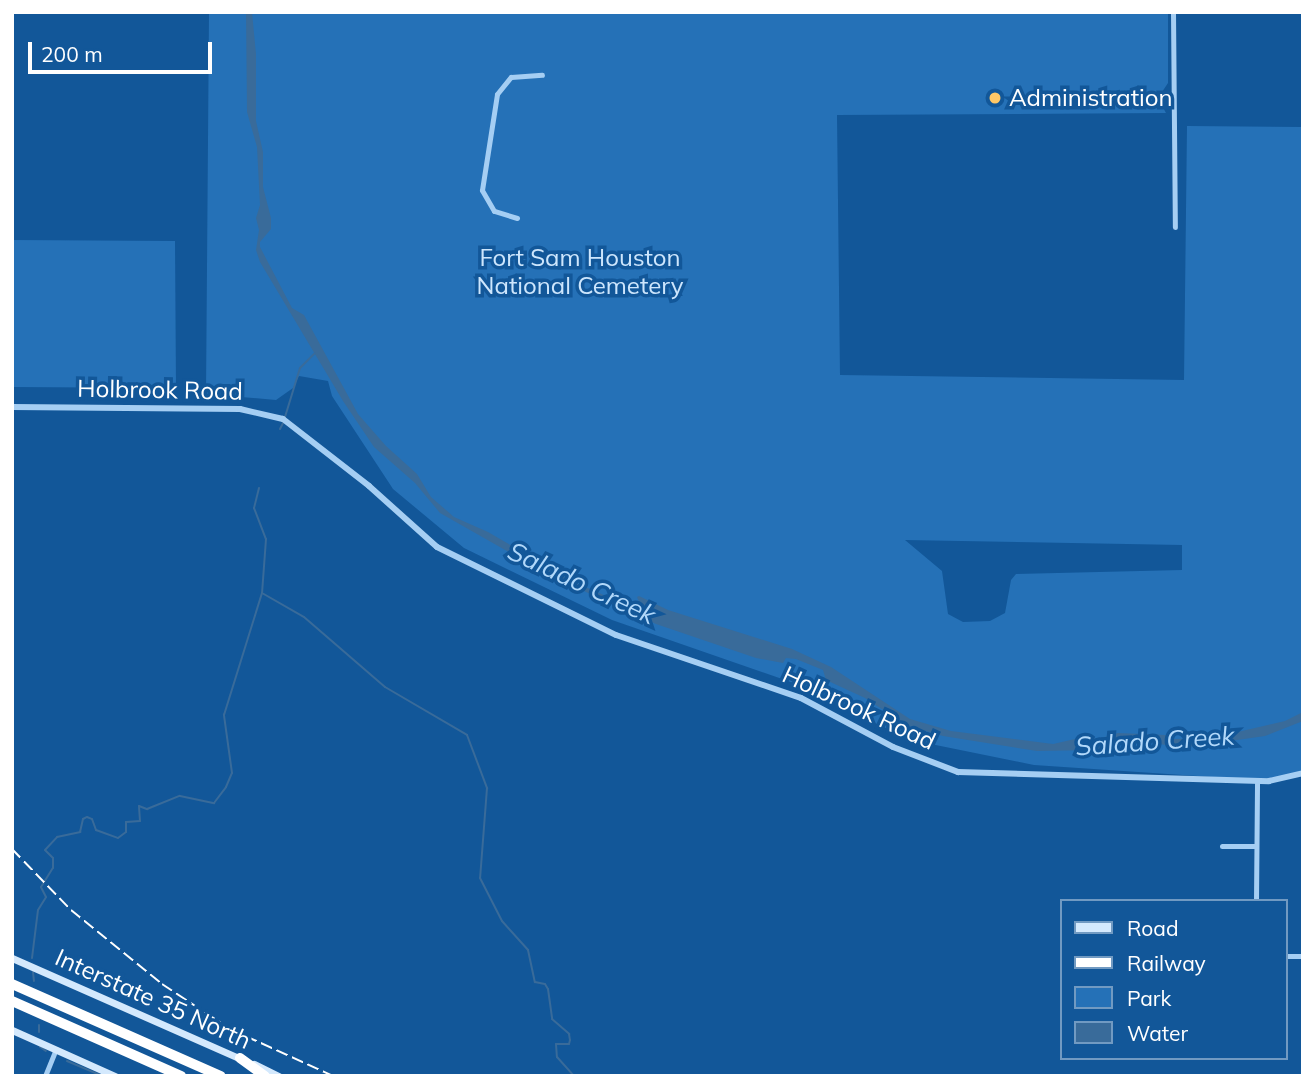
<!DOCTYPE html>
<style>
body{margin:0}
#map{position:relative;width:1315px;height:1088px;overflow:hidden;background:#125799;font-family:Mulish,sans-serif}
div>[style]{position:absolute}
.green>*{inset:0;background:#2571b7}
.water>*{inset:0;background:#396b9a}
.stream>*{height:2px;margin:-1px;padding:0 1px;transform-origin:1px;border-radius:1px;background:#396b9a}
.minor>*{height:5px;margin:-2.5px;padding:0 2.5px;transform-origin:2.5px;border-radius:2.5px;background:#a5cef3}
.tertiary>*{height:6px;margin:-3px;padding:0 3px;transform-origin:3px;border-radius:3px;background:#a5cef3}
.secondary>*{height:7px;margin:-3.5px;padding:0 3.5px;transform-origin:3.5px;border-radius:3.5px;background:#d4e9fd}
.motorway>*{height:10px;margin:-5px;padding:0 5px;transform-origin:5px;border-radius:5px;background:#fff}
.rail>*{height:2px;margin-top:-1px;transform-origin:0;background:repeating-linear-gradient(90deg,#fff 0 12px,transparent 0 17px)}
.dots>*{width:19px;height:19px;translate:-50% -50%;box-sizing:border-box;border:4px solid #125799;border-radius:50%}
span{translate:-50% -50%;white-space:nowrap;text-align:center;line-height:1.15;-webkit-text-stroke:7px #125799;paint-order:stroke}
.poi-label{font-size:24px;color:#fff}
.left{translate:0 -50%;text-align:left}
.park-label{font-size:24px;color:#cde6fd}
.street-label{font-size:24px;color:#fff}
.water-label{font-size:26px;color:#b1d8fa;font-style:italic}
.frame{position:absolute;inset:0;border:14px solid #fff;pointer-events:none}
.legend{position:absolute;left:1060px;top:899px;width:228px;height:161px;box-sizing:border-box;background:#125799;border:2px solid #719ac2;margin:0;padding:9px 12px;list-style:none;font-size:21px;color:#fff}
.legend li{display:flex;align-items:center;gap:14px;height:35px}
.legend b{width:35px;border:2px solid #719ac2}
.scale{position:absolute;left:28px;top:42px;width:184px;height:32px;box-sizing:border-box;border:4px solid #fff;border-top:0;padding-left:9px;font-size:21px;line-height:24px;white-space:nowrap;color:#fff;-webkit-text-stroke:5px #125799;paint-order:stroke}
</style>
<div id="map">
<div class="green">
<i style="clip-path:polygon(evenodd,209px 12px,1168px 12px,1168px 83px,1158px 98px,1166px 113px,837px 115px,840px 375px,1184px 380px,1187px 126px,1302px 127px,1303px 60px,1303px 773px,1257px 780px,1034px 765px,916px 741px,863px 718px,811px 689px,612px 620px,464px 548px,393px 489px,332px 396px,328px 381px,299px 376px,293px 388px,276px 400px,206px 394px,209px 12px,905px 540px,1182px 545px,1182px 570px,1016px 574px,1011px 580px,1005px 613px,990px 621px,963px 622px,948px 614px,942px 571px,905px 540px)"></i>
<i style="clip-path:polygon(12px 240px,175px 241px,176px 388px,12px 387px)"></i>
</div>
<div class="water">
<i style="clip-path:polygon(246px 12px,252px 12px,256px 54px,256px 121px,263px 152px,263px 187px,271px 218px,271px 229px,260px 242px,260px 247px,292px 308px,304px 315px,358px 414px,386px 446px,417px 474px,431px 497px,454px 517px,488px 532px,572px 581px,644px 613px,637px 597px,639px 596px,668px 610px,792px 649px,831px 667px,910px 719px,951px 731px,1053px 744px,1084px 737px,1098px 739px,1118px 733px,1165px 735px,1174px 739px,1212px 738px,1285px 721px,1303px 712px,1303px 721px,1265px 736px,1181px 748px,1150px 742px,1127px 742px,1096px 750px,1037px 751px,943px 736px,908px 726px,865px 698px,826px 680px,823px 670px,796px 659px,786px 658px,783px 663px,756px 658px,656px 624px,549px 575px,440px 513px,415px 483px,374px 447px,343px 401px,260px 262px,256px 250px,259px 230px,256px 218px,260px 205px,257px 147px,247px 112px)"></i>
</div>
<div class="stream">
<i style="left:285px;top:417px;width:51px;rotate:-73deg"></i>
<i style="left:300px;top:368px;width:21px;rotate:-45deg"></i>
<i style="left:280px;top:429px;width:7px;rotate:-63deg"></i>
<i style="left:259px;top:488px;width:21px;rotate:104deg"></i>
<i style="left:254px;top:508px;width:33px;rotate:69deg"></i>
<i style="left:266px;top:539px;width:54px;rotate:94.2deg"></i>
<i style="left:262px;top:593px;width:48px;rotate:29.7deg"></i>
<i style="left:304px;top:617px;width:107px;rotate:40.8deg"></i>
<i style="left:385px;top:687px;width:95px;rotate:30.3deg"></i>
<i style="left:467px;top:735px;width:57px;rotate:69.3deg"></i>
<i style="left:487px;top:788px;width:90px;rotate:94.4deg"></i>
<i style="left:480px;top:878px;width:48px;rotate:62.9deg"></i>
<i style="left:502px;top:921px;width:39px;rotate:48deg"></i>
<i style="left:528px;top:950px;width:33px;rotate:78deg"></i>
<i style="left:535px;top:982px;width:10px;rotate:11deg"></i>
<i style="left:545px;top:984px;width:6px;rotate:59deg"></i>
<i style="left:548px;top:989px;width:30px;rotate:82deg"></i>
<i style="left:552px;top:1019px;width:23px;rotate:41deg"></i>
<i style="left:569px;top:1034px;width:6px;rotate:81deg"></i>
<i style="left:570px;top:1040px;width:4px;rotate:104deg"></i>
<i style="left:569px;top:1044px;width:13px;rotate:180deg"></i>
<i style="left:556px;top:1044px;width:13px;rotate:86deg"></i>
<i style="left:557px;top:1057px;width:25px;rotate:48deg"></i>
<i style="left:32px;top:958px;width:48px;rotate:-82.9deg"></i>
<i style="left:38px;top:910px;width:15px;rotate:-58deg"></i>
<i style="left:46px;top:897px;width:11px;rotate:-117deg"></i>
<i style="left:41px;top:887px;width:22px;rotate:-58deg"></i>
<i style="left:53px;top:868px;width:10px;rotate:-90deg"></i>
<i style="left:53px;top:858px;width:11px;rotate:-135deg"></i>
<i style="left:45px;top:850px;width:18px;rotate:-47deg"></i>
<i style="left:57px;top:837px;width:24px;rotate:-12deg"></i>
<i style="left:80px;top:832px;width:13px;rotate:-77deg"></i>
<i style="left:83px;top:819px;width:4px;rotate:-27deg"></i>
<i style="left:87px;top:817px;width:5px;rotate:22deg"></i>
<i style="left:92px;top:819px;width:12px;rotate:70deg"></i>
<i style="left:96px;top:830px;width:23px;rotate:20deg"></i>
<i style="left:118px;top:838px;width:10px;rotate:-37deg"></i>
<i style="left:126px;top:832px;width:10px;rotate:-90deg"></i>
<i style="left:126px;top:822px;width:14px;rotate:-4deg"></i>
<i style="left:140px;top:821px;width:15px;rotate:-94deg"></i>
<i style="left:139px;top:806px;width:9px;rotate:21deg"></i>
<i style="left:147px;top:809px;width:35px;rotate:-22deg"></i>
<i style="left:180px;top:796px;width:35px;rotate:12deg"></i>
<i style="left:214px;top:803px;width:20px;rotate:-53deg"></i>
<i style="left:226px;top:787px;width:15px;rotate:-67deg"></i>
<i style="left:232px;top:773px;width:59px;rotate:-97.9deg"></i>
<i style="left:224px;top:715px;width:128px;rotate:-72.7deg"></i>
<i style="left:33px;top:972px;width:9px;rotate:84deg"></i>
<i style="left:39px;top:1025px;width:7px;rotate:90deg"></i>
<i style="left:40px;top:1047px;width:7px;rotate:34deg"></i>
<i style="left:67px;top:1061px;width:38px;rotate:23deg"></i>
</div>
<div class="minor">
<i style="left:1173px;top:12px;width:215px;rotate:89.5deg"></i>
<i style="left:1158px;top:98px;width:15px"></i>
<i style="left:517px;top:218px;width:24px;rotate:-163deg"></i>
<i style="left:494px;top:211px;width:24px;rotate:-120deg"></i>
<i style="left:482px;top:190px;width:97px;rotate:-81.1deg"></i>
<i style="left:497px;top:94px;width:22px;rotate:-51deg"></i>
<i style="left:511px;top:77px;width:31px;rotate:-4deg"></i>
<i style="left:1222px;top:846px;width:34px"></i>
<i style="left:1256px;top:901px;width:121px;rotate:-89.5deg"></i>
<i style="left:1285px;top:956px;width:18px"></i>
<i style="left:45px;top:1076px;width:29px;rotate:-68deg"></i>
</div>
<div class="tertiary">
<i style="left:12px;top:407px;width:228px;rotate:0.5deg"></i>
<i style="left:240px;top:409px;width:44px;rotate:13.1deg"></i>
<i style="left:283px;top:419px;width:109px;rotate:37.9deg"></i>
<i style="left:369px;top:486px;width:91px;rotate:41.9deg"></i>
<i style="left:437px;top:547px;width:199px;rotate:26.2deg"></i>
<i style="left:616px;top:635px;width:195px;rotate:18.8deg"></i>
<i style="left:801px;top:698px;width:104px;rotate:28deg"></i>
<i style="left:893px;top:747px;width:70px;rotate:21deg"></i>
<i style="left:958px;top:772px;width:311px;rotate:1.7deg"></i>
<i style="left:1269px;top:781px;width:35px;rotate:-13deg"></i>
</div>
<div class="secondary">
<i style="left:12px;top:958px;width:253px;rotate:23.8deg"></i>
<i style="left:12px;top:1030px;width:113px;rotate:24.1deg"></i>
<i style="left:254px;top:1064px;width:28px;rotate:26deg"></i>
</div>
<div class="motorway">
<i style="left:12px;top:984px;width:228px;rotate:23.8deg"></i>
<i style="left:12px;top:1001px;width:185px;rotate:23.9deg"></i>
<i style="left:240px;top:1058px;width:31px;rotate:36deg"></i>
</div>
<div class="rail">
<i style="left:12px;top:849px;width:85px;rotate:46deg"></i>
<i style="left:71px;top:910px;width:117px;rotate:39.1deg"></i>
<i style="left:162px;top:984px;width:82px;rotate:33.5deg"></i>
<i style="left:230px;top:1029px;width:113px;rotate:24.5deg"></i>
</div>
<div class="dots">
<i style="left:995px;top:98px;background:#ffc867"></i>
</div>
<div class="poi-label">
<span class="left" style="left:1009px;top:98px">Administration</span>
</div>
<div class="park-label">
<span style="left:580px;top:272px">Fort Sam Houston<br>National Cemetery</span>
</div>
<div class="street-label">
<span style="left:160px;top:390px;rotate:1deg">Holbrook Road</span>
<span style="left:859px;top:708px;rotate:25deg">Holbrook Road</span>
<span style="left:153px;top:999px;rotate:24deg">Interstate 35 North</span>
</div>
<div class="water-label">
<span style="left:582px;top:583px;rotate:25deg">Salado Creek</span>
<span style="left:1155px;top:741px;rotate:-4deg">Salado Creek</span>
</div>
<div class="frame"></div>
<ul class="legend">
<li><b style="height:9px;background:#d4e9fd"></b>Road</li>
<li><b style="height:9px;background:#fff"></b>Railway</li>
<li><b style="height:19px;background:#2571b7"></b>Park</li>
<li><b style="height:19px;background:#396b9a"></b>Water</li>
</ul>
<div class="scale">200 m</div>
</div>
